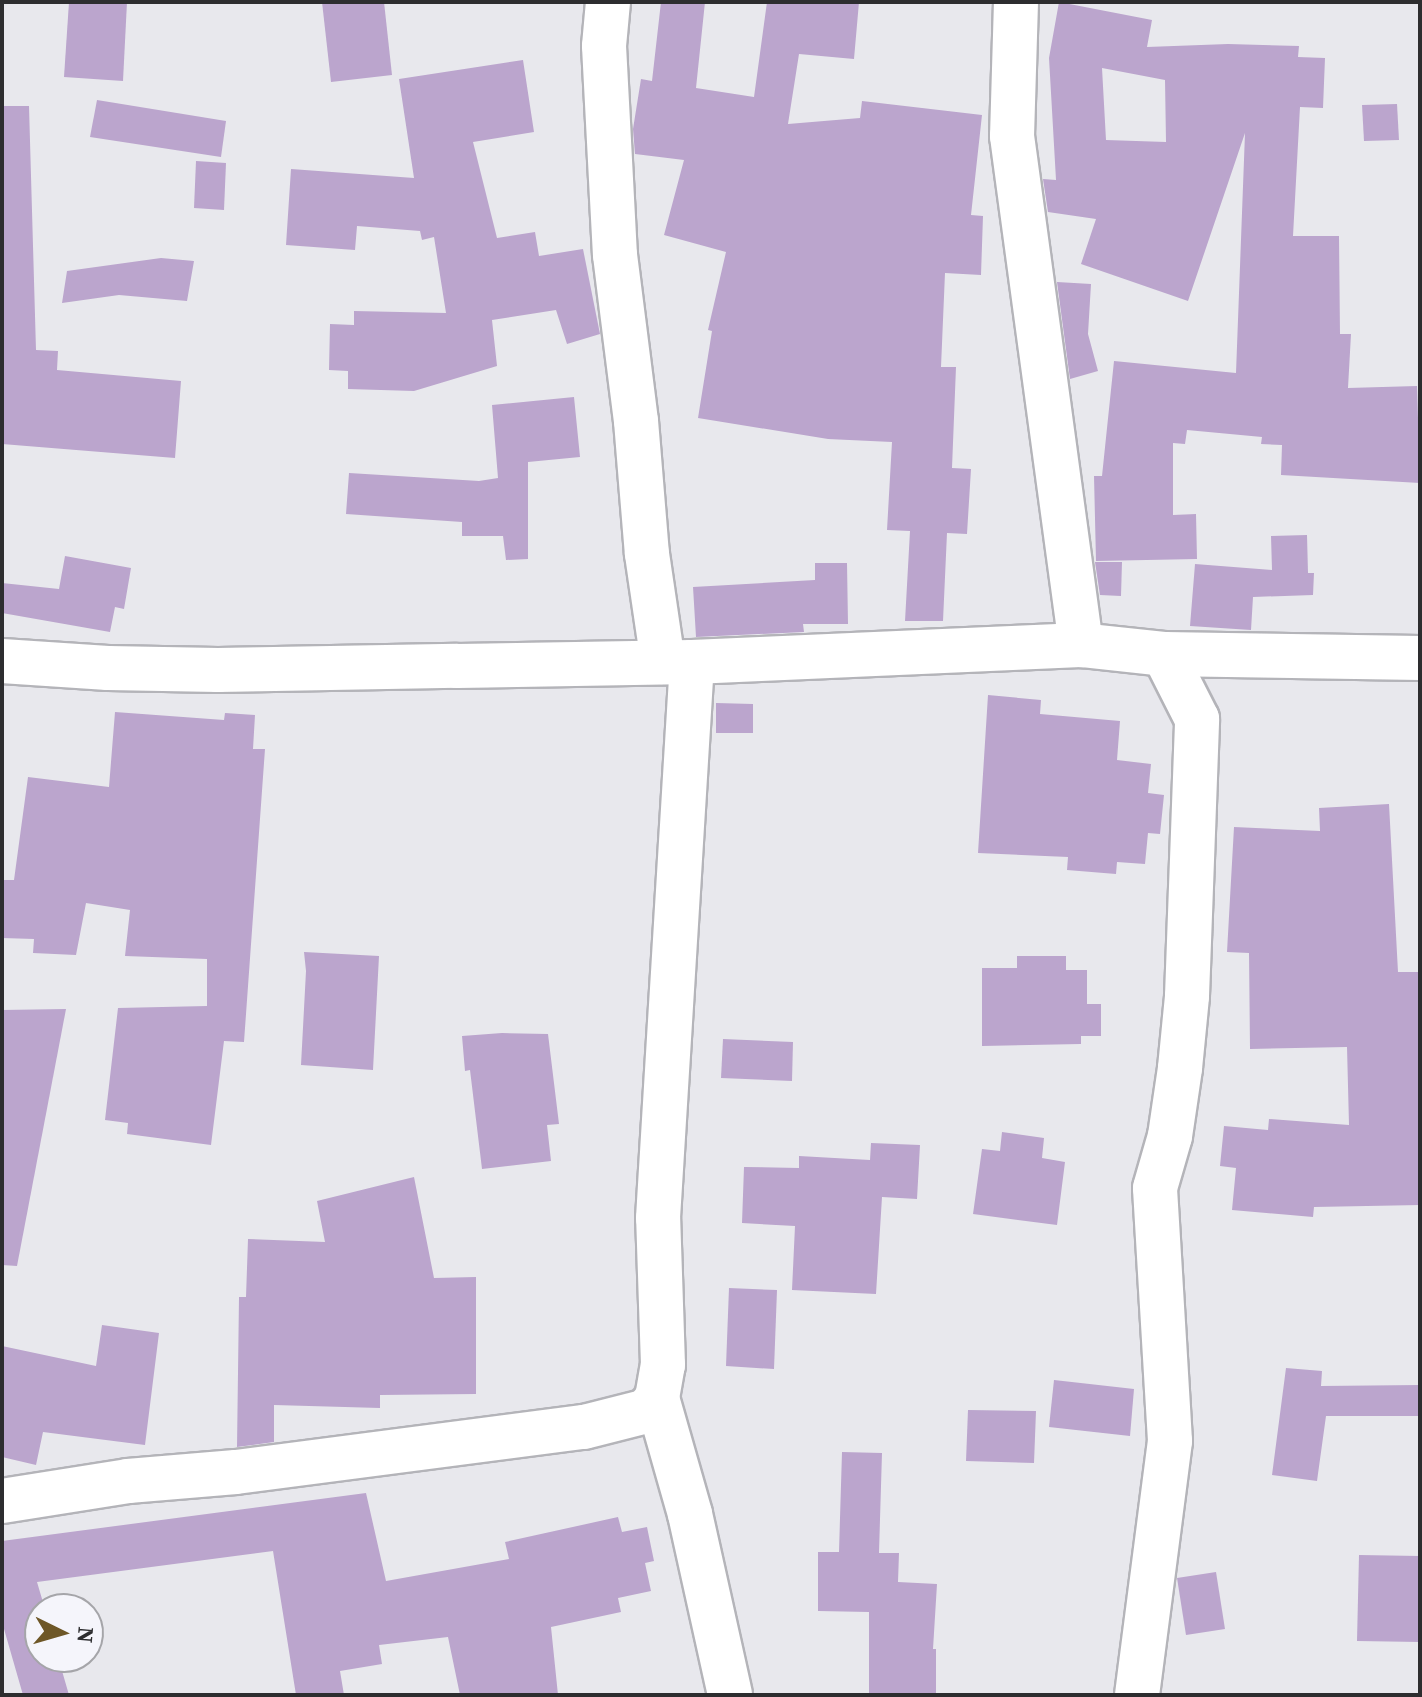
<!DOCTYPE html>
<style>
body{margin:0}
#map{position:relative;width:1422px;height:1697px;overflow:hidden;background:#e8e8ed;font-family:"Source Serif 4",serif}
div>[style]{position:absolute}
.building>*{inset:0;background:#bba5cd}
.roads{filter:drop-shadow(2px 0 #b4b4b9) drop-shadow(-2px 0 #b4b4b9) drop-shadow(0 2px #b4b4b9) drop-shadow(0 -2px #b4b4b9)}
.minor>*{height:44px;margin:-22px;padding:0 22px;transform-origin:22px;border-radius:22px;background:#fff}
span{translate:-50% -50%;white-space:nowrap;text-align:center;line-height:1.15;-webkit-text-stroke:8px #f5f5fb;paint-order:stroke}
.frame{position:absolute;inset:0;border:4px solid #2d2d2f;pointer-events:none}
.north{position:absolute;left:24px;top:1593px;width:80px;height:80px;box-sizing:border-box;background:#f5f5fb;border:2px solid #a5a5a9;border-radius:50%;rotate:95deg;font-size:22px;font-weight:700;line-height:32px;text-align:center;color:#2d2d2f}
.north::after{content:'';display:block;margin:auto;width:28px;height:36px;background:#6e5727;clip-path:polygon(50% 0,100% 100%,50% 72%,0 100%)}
</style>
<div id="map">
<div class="building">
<i style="clip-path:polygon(69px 2px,127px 2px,123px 81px,64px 77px)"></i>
<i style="clip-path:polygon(322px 2px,384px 2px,392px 75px,331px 82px)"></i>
<i style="clip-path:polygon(661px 2px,705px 2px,696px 88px,754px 97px,767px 2px,859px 2px,854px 59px,799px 54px,788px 124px,860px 118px,862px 101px,982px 115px,971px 215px,983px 216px,981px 275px,945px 273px,941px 367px,956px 367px,952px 468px,971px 469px,967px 534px,947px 533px,943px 621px,905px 621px,910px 531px,887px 530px,892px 442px,828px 439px,698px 418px,712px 331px,708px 330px,726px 252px,664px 235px,684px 160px,635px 154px,633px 129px,641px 79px,652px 81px)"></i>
<i style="clip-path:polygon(evenodd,1059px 2px,1152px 20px,1147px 47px,1228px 44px,1299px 46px,1298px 57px,1325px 58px,1323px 108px,1300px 107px,1293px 236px,1339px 236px,1340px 334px,1351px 334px,1348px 388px,1417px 386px,1420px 483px,1281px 475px,1282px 445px,1261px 444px,1262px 437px,1187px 430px,1185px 444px,1173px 443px,1173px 515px,1196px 514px,1197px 559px,1096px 561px,1094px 476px,1102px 476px,1114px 361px,1236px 373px,1245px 133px,1188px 301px,1081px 264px,1096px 219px,1048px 212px,1043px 179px,1056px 180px,1049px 58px,1059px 2px,1102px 68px,1165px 80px,1166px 142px,1106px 140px,1102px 68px)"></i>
<i style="clip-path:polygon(523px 60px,534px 132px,473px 142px,497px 238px,535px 232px,539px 256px,583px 249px,600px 334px,567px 344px,556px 310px,492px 320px,497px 366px,414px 391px,348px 389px,348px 371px,329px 370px,330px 324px,354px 325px,354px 311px,446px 313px,434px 237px,422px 240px,420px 231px,357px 226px,355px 250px,286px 245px,291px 169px,414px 178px,399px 79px)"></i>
<i style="clip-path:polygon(97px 100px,226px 121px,221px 157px,90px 137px)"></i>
<i style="clip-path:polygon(1397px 104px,1399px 140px,1364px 141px,1362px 105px)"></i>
<i style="clip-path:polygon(2px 106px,29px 106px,36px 350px,58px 351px,57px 370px,181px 381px,175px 458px,2px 444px)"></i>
<i style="clip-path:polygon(196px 161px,226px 163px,224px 210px,194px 208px)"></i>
<i style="clip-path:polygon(161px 258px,194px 261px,187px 301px,119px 295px,62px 303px,67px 271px)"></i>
<i style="clip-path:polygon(1057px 282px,1091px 284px,1088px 334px,1098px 371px,1070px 379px)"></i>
<i style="clip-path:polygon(574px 397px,580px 457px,528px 462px,528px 559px,506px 560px,503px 536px,462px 536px,462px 522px,346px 514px,349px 473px,479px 481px,498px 478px,492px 405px)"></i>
<i style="clip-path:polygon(1307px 535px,1308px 573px,1314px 573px,1313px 595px,1253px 597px,1251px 630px,1190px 626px,1195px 564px,1272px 570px,1271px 536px)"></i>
<i style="clip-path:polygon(65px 556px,131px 568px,124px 609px,115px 607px,110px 632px,2px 613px,2px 583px,59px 589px)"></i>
<i style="clip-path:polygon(1095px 562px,1122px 562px,1121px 596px,1100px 595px)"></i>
<i style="clip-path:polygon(815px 563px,847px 563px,848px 624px,803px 624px,804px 632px,696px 637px,693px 587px,815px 580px)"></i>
<i style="clip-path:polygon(988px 695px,1041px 700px,1040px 714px,1120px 721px,1117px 760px,1151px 764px,1148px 793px,1164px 795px,1160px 834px,1148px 833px,1145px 864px,1117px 862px,1116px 874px,1067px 870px,1068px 857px,978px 853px)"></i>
<i style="clip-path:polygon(716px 703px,753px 704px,753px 733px,716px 733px)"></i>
<i style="clip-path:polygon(115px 712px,224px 720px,225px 713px,255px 715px,253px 749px,265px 749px,244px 1042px,224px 1041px,211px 1145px,127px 1134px,128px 1123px,105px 1120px,118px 1008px,207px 1006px,207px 959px,125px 956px,130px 910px,86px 903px,76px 955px,33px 953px,34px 939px,2px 938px,4px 880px,14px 880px,28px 777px,109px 787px)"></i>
<i style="clip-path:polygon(1389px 804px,1398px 972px,1420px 972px,1420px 1205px,1314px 1207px,1313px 1217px,1232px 1210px,1236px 1168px,1220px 1166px,1224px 1126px,1268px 1130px,1269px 1119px,1349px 1125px,1347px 1047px,1250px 1049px,1249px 953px,1227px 952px,1234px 827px,1320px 831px,1319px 808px)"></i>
<i style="clip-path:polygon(304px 952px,379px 956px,373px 1070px,301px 1065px,306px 971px)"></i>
<i style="clip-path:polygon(1017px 956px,1066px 956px,1066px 970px,1087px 970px,1087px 1004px,1101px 1004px,1101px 1036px,1081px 1036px,1081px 1044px,982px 1046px,982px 968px,1017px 968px)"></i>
<i style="clip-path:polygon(66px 1009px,17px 1266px,2px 1265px,2px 1010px)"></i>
<i style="clip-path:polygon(502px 1033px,548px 1034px,559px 1124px,547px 1125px,551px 1161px,482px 1169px,470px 1070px,465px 1071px,462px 1036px)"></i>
<i style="clip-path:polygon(723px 1039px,793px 1042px,792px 1081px,721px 1078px)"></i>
<i style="clip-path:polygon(1002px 1132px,1044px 1138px,1042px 1158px,1065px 1162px,1057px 1225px,973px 1214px,982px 1149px,1000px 1151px)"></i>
<i style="clip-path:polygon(871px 1143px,920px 1145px,917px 1199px,882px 1197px,876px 1294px,792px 1290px,795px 1226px,742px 1223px,744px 1167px,799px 1168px,799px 1156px,870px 1160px)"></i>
<i style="clip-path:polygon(414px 1177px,434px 1278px,476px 1277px,476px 1394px,380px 1395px,380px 1408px,274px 1405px,274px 1442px,237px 1447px,239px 1297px,246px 1297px,248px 1239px,325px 1242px,317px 1201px)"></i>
<i style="clip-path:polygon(729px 1288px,777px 1290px,774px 1369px,726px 1366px)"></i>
<i style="clip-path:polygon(102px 1325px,159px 1333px,145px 1445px,43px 1432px,36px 1465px,2px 1457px,2px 1346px,96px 1366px)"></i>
<i style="clip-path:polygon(1286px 1368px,1322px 1371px,1321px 1386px,1420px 1385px,1420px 1416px,1326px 1416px,1317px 1481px,1272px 1475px)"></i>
<i style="clip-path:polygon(1054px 1380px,1134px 1389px,1130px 1436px,1049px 1427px)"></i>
<i style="clip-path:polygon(968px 1410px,1036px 1411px,1034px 1463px,966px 1461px)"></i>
<i style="clip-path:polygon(842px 1452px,882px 1453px,879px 1553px,899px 1553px,898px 1582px,937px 1584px,933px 1649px,936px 1649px,936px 1695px,869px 1695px,869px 1612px,818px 1611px,818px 1552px,839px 1552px)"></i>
<i style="clip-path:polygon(366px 1493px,386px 1581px,509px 1559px,505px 1542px,618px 1517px,622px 1532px,647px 1527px,654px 1561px,645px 1563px,651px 1591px,618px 1598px,621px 1612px,551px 1627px,558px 1695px,460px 1695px,448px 1637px,379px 1645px,382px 1664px,340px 1671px,344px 1695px,296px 1695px,273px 1551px,37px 1582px,45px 1609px,40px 1609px,40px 1657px,58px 1657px,69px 1695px,23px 1695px,2px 1622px,2px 1541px)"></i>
<i style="clip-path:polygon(1359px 1555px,1420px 1556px,1420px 1642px,1357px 1641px)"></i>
<i style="clip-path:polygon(1216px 1572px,1225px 1629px,1186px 1635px,1177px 1578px)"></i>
</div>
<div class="roads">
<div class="minor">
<i style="left:608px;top:2px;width:44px;rotate:95.2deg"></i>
<i style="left:604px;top:46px;width:209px;rotate:87deg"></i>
<i style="left:615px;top:255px;width:167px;rotate:82.8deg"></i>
<i style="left:636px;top:421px;width:133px;rotate:85.3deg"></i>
<i style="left:647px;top:554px;width:109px;rotate:81.6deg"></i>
<i style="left:1016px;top:2px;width:134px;rotate:91.7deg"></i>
<i style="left:1012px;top:136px;width:514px;rotate:82.28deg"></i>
<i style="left:2px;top:661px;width:106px;rotate:3.8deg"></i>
<i style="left:108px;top:668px;width:110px;rotate:1deg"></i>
<i style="left:218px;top:670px;width:239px;rotate:-1deg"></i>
<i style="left:457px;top:666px;width:235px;rotate:-1deg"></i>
<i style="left:692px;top:662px;width:389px;rotate:-2.5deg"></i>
<i style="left:1081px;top:645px;width:83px;rotate:6.2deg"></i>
<i style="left:1164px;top:654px;width:256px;rotate:0.9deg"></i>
<i style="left:657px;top:1398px;width:121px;rotate:74.1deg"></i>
<i style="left:690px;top:1514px;width:185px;rotate:77.5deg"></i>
<i style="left:2px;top:1501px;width:128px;rotate:-9deg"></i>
<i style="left:128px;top:1481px;width:108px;rotate:-4.8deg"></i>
<i style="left:236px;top:1472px;width:351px;rotate:-7.4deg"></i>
<i style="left:584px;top:1427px;width:65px;rotate:-14.3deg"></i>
<i style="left:647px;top:1411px;width:16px;rotate:-52deg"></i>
<i style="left:657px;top:1398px;width:34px;rotate:-80deg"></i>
<i style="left:663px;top:1365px;width:147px;rotate:-91.9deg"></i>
<i style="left:658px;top:1218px;width:557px;rotate:-86.5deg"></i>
<i style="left:1137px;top:1695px;width:256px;rotate:-82.6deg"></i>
<i style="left:1170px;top:1441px;width:253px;rotate:-93.4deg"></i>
<i style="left:1155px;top:1188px;width:54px;rotate:-73.9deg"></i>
<i style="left:1170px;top:1136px;width:69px;rotate:-81.6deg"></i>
<i style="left:1180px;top:1068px;width:72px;rotate:-84.4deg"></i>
<i style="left:1187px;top:996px;width:277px;rotate:-87.9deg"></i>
<i style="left:1197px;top:719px;width:73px;rotate:-116.9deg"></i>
</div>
</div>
<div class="frame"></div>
<div class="north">N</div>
</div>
